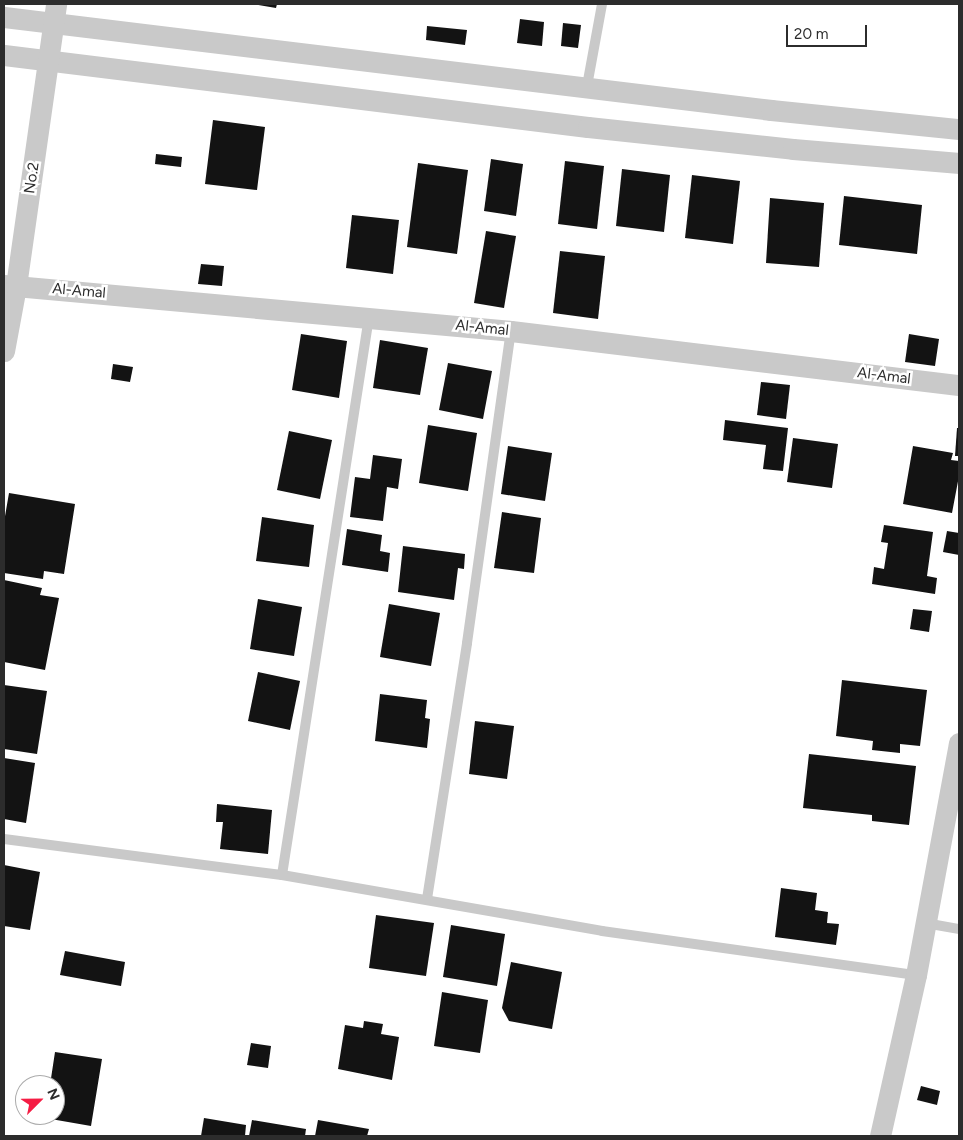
<!DOCTYPE html>
<style>
body{margin:0}
#map{position:relative;width:963px;height:1140px;overflow:hidden;background:#fff;font-family:Figtree,sans-serif}
div>[style]{position:absolute}
.building>*{inset:0;background:#131313}
.service>*{height:10px;margin:-5px;padding:0 5px;transform-origin:5px;border-radius:5px;background:#c9c9c9}
.minor>*{height:21px;margin:-10.5px;padding:0 10.5px;transform-origin:10.5px;border-radius:10.5px;background:#c9c9c9}
span{translate:-50% -50%;white-space:nowrap;text-align:center;line-height:1.15;-webkit-text-stroke:5px #fff;paint-order:stroke}
.street-label{font-size:15px;color:#2c2c2c}
.frame{position:absolute;inset:0;border:5px solid #2c2c2c;pointer-events:none}
.north{position:absolute;left:15px;top:1075px;width:50px;height:50px;box-sizing:border-box;background:#fff;border:1px solid #ababab;border-radius:50%;rotate:67deg;font-size:14px;font-weight:700;line-height:20px;text-align:center;color:#2c2c2c}
.north::after{content:'';display:block;margin:auto;width:18px;height:22px;background:#f51d44;clip-path:polygon(50% 0,100% 100%,50% 72%,0 100%)}
.scale{position:absolute;left:786px;top:25px;width:81px;height:22px;box-sizing:border-box;border:2px solid #2c2c2c;border-top:0;padding-left:6px;font-size:15px;line-height:18px;white-space:nowrap;color:#2c2c2c;-webkit-text-stroke:4px #fff;paint-order:stroke}
</style>
<div id="map">
<div class="building">
<i style="clip-path:polygon(253px 4px,277px 4px,276px 8px)"></i>
<i style="clip-path:polygon(520px 19px,544px 22px,542px 46px,517px 43px)"></i>
<i style="clip-path:polygon(563px 23px,581px 25px,578px 48px,561px 46px)"></i>
<i style="clip-path:polygon(427px 26px,467px 30px,465px 45px,426px 40px)"></i>
<i style="clip-path:polygon(213px 120px,265px 127px,257px 190px,205px 184px)"></i>
<i style="clip-path:polygon(156px 154px,182px 157px,181px 167px,155px 164px)"></i>
<i style="clip-path:polygon(491px 159px,523px 164px,516px 216px,484px 211px)"></i>
<i style="clip-path:polygon(565px 161px,604px 166px,597px 229px,558px 224px)"></i>
<i style="clip-path:polygon(418px 163px,468px 170px,457px 254px,407px 247px)"></i>
<i style="clip-path:polygon(622px 169px,670px 175px,664px 232px,616px 226px)"></i>
<i style="clip-path:polygon(692px 175px,740px 181px,733px 244px,685px 238px)"></i>
<i style="clip-path:polygon(844px 196px,922px 205px,917px 254px,839px 245px)"></i>
<i style="clip-path:polygon(770px 198px,824px 203px,819px 267px,766px 263px)"></i>
<i style="clip-path:polygon(352px 215px,399px 220px,393px 274px,346px 268px)"></i>
<i style="clip-path:polygon(486px 231px,516px 236px,504px 308px,474px 303px)"></i>
<i style="clip-path:polygon(560px 251px,605px 256px,598px 319px,553px 313px)"></i>
<i style="clip-path:polygon(201px 264px,224px 266px,222px 286px,198px 284px)"></i>
<i style="clip-path:polygon(301px 334px,347px 341px,339px 398px,292px 390px)"></i>
<i style="clip-path:polygon(909px 334px,939px 339px,935px 366px,905px 362px)"></i>
<i style="clip-path:polygon(380px 340px,428px 348px,420px 395px,373px 388px)"></i>
<i style="clip-path:polygon(448px 363px,492px 371px,483px 419px,439px 410px)"></i>
<i style="clip-path:polygon(113px 364px,133px 367px,130px 382px,111px 379px)"></i>
<i style="clip-path:polygon(761px 382px,790px 385px,786px 419px,757px 415px)"></i>
<i style="clip-path:polygon(725px 420px,788px 428px,783px 471px,763px 469px,766px 445px,723px 440px)"></i>
<i style="clip-path:polygon(428px 425px,477px 433px,468px 491px,419px 483px)"></i>
<i style="clip-path:polygon(957px 428px,959px 428px,959px 456px,955px 456px)"></i>
<i style="clip-path:polygon(289px 431px,332px 440px,320px 499px,277px 490px)"></i>
<i style="clip-path:polygon(793px 438px,838px 444px,832px 488px,787px 482px)"></i>
<i style="clip-path:polygon(508px 446px,552px 453px,545px 501px,501px 494px)"></i>
<i style="clip-path:polygon(913px 446px,953px 453px,951px 460px,959px 461px,959px 476px,952px 513px,903px 504px)"></i>
<i style="clip-path:polygon(373px 455px,402px 459px,398px 489px,387px 487px,383px 521px,350px 517px,355px 477px,370px 479px)"></i>
<i style="clip-path:polygon(9px 493px,75px 504px,64px 574px,44px 571px,43px 579px,4px 573px,4px 522px)"></i>
<i style="clip-path:polygon(502px 512px,541px 518px,534px 573px,494px 568px)"></i>
<i style="clip-path:polygon(262px 517px,314px 525px,309px 567px,256px 561px)"></i>
<i style="clip-path:polygon(884px 525px,933px 532px,927px 576px,937px 578px,935px 594px,872px 584px,874px 567px,884px 569px,888px 543px,881px 542px)"></i>
<i style="clip-path:polygon(347px 529px,382px 535px,380px 551px,390px 553px,388px 572px,342px 565px)"></i>
<i style="clip-path:polygon(947px 531px,959px 533px,959px 555px,943px 552px)"></i>
<i style="clip-path:polygon(403px 546px,465px 554px,464px 569px,458px 568px,454px 600px,398px 592px)"></i>
<i style="clip-path:polygon(4px 580px,42px 588px,40px 595px,59px 598px,45px 670px,4px 662px)"></i>
<i style="clip-path:polygon(258px 599px,302px 607px,294px 656px,250px 649px)"></i>
<i style="clip-path:polygon(389px 604px,440px 613px,431px 666px,380px 657px)"></i>
<i style="clip-path:polygon(913px 609px,932px 611px,929px 632px,910px 629px)"></i>
<i style="clip-path:polygon(258px 672px,300px 681px,290px 730px,248px 721px)"></i>
<i style="clip-path:polygon(842px 680px,927px 690px,920px 746px,900px 744px,900px 753px,872px 750px,873px 741px,836px 736px)"></i>
<i style="clip-path:polygon(4px 685px,47px 691px,37px 754px,4px 749px)"></i>
<i style="clip-path:polygon(380px 694px,427px 700px,425px 718px,430px 719px,427px 748px,375px 741px)"></i>
<i style="clip-path:polygon(475px 721px,514px 726px,507px 779px,469px 774px)"></i>
<i style="clip-path:polygon(809px 754px,916px 766px,909px 825px,872px 821px,872px 815px,803px 808px)"></i>
<i style="clip-path:polygon(4px 758px,35px 763px,26px 823px,4px 819px)"></i>
<i style="clip-path:polygon(217px 804px,272px 810px,268px 854px,220px 849px,223px 822px,216px 822px)"></i>
<i style="clip-path:polygon(4px 865px,40px 872px,30px 930px,4px 926px)"></i>
<i style="clip-path:polygon(781px 888px,817px 893px,815px 910px,828px 912px,827px 923px,839px 924px,836px 945px,775px 937px)"></i>
<i style="clip-path:polygon(376px 915px,434px 923px,426px 976px,369px 968px)"></i>
<i style="clip-path:polygon(451px 925px,505px 934px,497px 986px,443px 977px)"></i>
<i style="clip-path:polygon(65px 951px,125px 962px,121px 986px,60px 975px)"></i>
<i style="clip-path:polygon(511px 962px,562px 972px,552px 1029px,509px 1021px,502px 1008px)"></i>
<i style="clip-path:polygon(442px 992px,488px 1000px,480px 1053px,434px 1046px)"></i>
<i style="clip-path:polygon(364px 1021px,383px 1024px,381px 1034px,399px 1037px,392px 1080px,338px 1069px,345px 1025px,363px 1028px)"></i>
<i style="clip-path:polygon(251px 1043px,271px 1046px,268px 1068px,247px 1065px)"></i>
<i style="clip-path:polygon(55px 1052px,102px 1059px,91px 1126px,45px 1118px,45px 1115px,55px 1115px,55px 1085px,50px 1085px)"></i>
<i style="clip-path:polygon(921px 1086px,940px 1091px,937px 1105px,917px 1100px)"></i>
<i style="clip-path:polygon(204px 1118px,246px 1125px,245px 1136px,201px 1136px)"></i>
<i style="clip-path:polygon(252px 1120px,306px 1129px,305px 1136px,249px 1136px)"></i>
<i style="clip-path:polygon(318px 1120px,369px 1129px,367px 1136px,315px 1136px)"></i>
</div>
<div class="service">
<i style="left:587px;top:86px;width:83px;rotate:-79.6deg"></i>
<i style="left:4px;top:839px;width:280px;rotate:7.4deg"></i>
<i style="left:282px;top:875px;width:325px;rotate:9.9deg"></i>
<i style="left:602px;top:931px;width:317px;rotate:8deg"></i>
<i style="left:282px;top:875px;width:565px;rotate:-81.14deg"></i>
<i style="left:427px;top:899px;width:259px;rotate:-81.1deg"></i>
<i style="left:467px;top:643px;width:315px;rotate:-82deg"></i>
<i style="left:925px;top:923px;width:35px;rotate:10deg"></i>
</div>
<div class="minor">
<i style="left:4px;top:17px;width:773px;rotate:6.91deg"></i>
<i style="left:771px;top:110px;width:189px;rotate:5.8deg"></i>
<i style="left:4px;top:55px;width:588px;rotate:7.03deg"></i>
<i style="left:588px;top:127px;width:206px;rotate:6.1deg"></i>
<i style="left:793px;top:149px;width:167px;rotate:4.8deg"></i>
<i style="left:4px;top:285px;width:509px;rotate:5.18deg"></i>
<i style="left:511px;top:331px;width:451px;rotate:6.9deg"></i>
<i style="left:4px;top:351px;width:66px;rotate:-79.5deg"></i>
<i style="left:16px;top:286px;width:285px;rotate:-81.9deg"></i>
<i style="left:880px;top:1136px;width:165px;rotate:-77.4deg"></i>
<i style="left:916px;top:975px;width:236px;rotate:-79.5deg"></i>
</div>
<div class="street-label">
<span style="left:32px;top:178px;rotate:-82deg">No.2</span>
<span style="left:79px;top:291px;rotate:5deg">Al-Amal</span>
<span style="left:482px;top:328px;rotate:6deg">Al-Amal</span>
<span style="left:884px;top:376px;rotate:7deg">Al-Amal</span>
</div>
<div class="frame"></div>
<div class="north">N</div>
<div class="scale">20 m</div>
</div>
